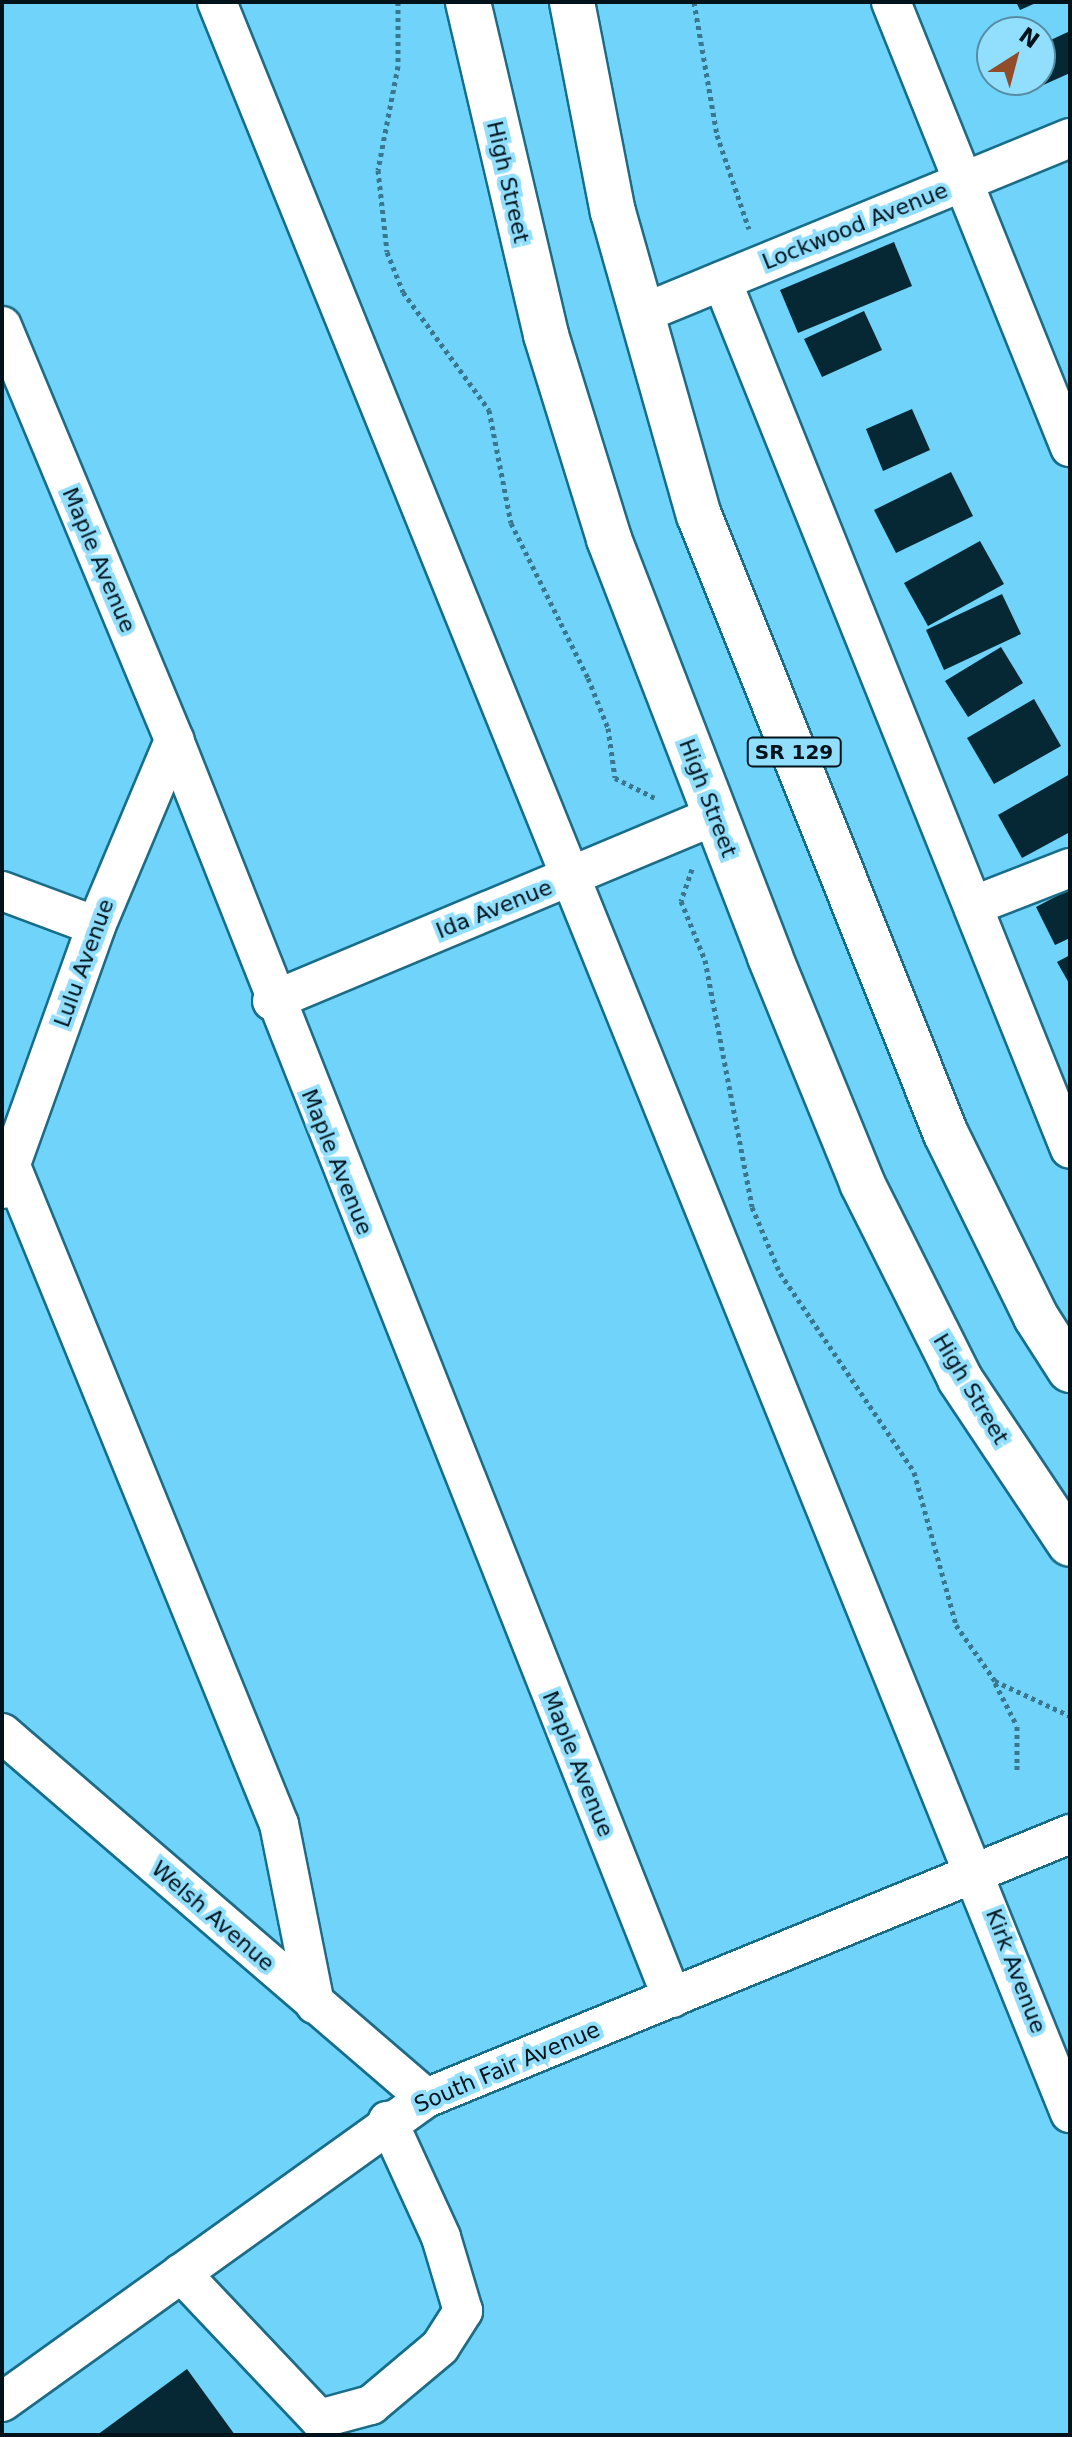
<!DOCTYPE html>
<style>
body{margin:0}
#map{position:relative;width:1072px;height:2437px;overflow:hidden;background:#6fd3fa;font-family:"DejaVu Sans",sans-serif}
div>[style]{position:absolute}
.building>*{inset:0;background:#062834}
.path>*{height:5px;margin-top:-2.5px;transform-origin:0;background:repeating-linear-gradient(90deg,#3a778f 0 4px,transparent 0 8px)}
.roads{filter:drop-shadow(2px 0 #1a6d89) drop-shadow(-2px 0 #1a6d89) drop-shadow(0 2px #1a6d89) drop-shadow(0 -2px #1a6d89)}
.minor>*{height:38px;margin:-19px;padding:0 19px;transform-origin:19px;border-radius:19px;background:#fff}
.highway>*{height:44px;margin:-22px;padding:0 22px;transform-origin:22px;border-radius:22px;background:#fff}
span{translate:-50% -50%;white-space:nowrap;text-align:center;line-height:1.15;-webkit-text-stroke:8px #91defd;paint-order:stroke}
.shield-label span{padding:2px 6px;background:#91defd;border:2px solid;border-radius:6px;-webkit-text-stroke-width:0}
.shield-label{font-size:20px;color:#00131b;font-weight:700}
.street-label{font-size:22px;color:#00131b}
.frame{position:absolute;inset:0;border:4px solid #00131b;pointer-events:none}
.north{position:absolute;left:976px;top:16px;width:80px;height:80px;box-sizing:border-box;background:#91defd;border:2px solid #578da3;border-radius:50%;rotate:36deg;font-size:22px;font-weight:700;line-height:32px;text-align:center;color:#00131b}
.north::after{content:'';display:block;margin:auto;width:28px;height:36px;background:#934c28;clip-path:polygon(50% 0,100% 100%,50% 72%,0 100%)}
</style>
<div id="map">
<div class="building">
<i style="clip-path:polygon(1016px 2px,1038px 2px,1020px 10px)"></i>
<i style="clip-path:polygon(1070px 31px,1070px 73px,1041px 86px,1040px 45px)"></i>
<i style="clip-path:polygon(894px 242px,912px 286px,798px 333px,780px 290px)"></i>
<i style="clip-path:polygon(864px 311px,882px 350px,822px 377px,804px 339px)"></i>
<i style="clip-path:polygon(912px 409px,930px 450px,883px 471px,866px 429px)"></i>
<i style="clip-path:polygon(951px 472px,973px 516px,896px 553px,874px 510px)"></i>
<i style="clip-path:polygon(980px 541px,1004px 584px,928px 626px,904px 583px)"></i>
<i style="clip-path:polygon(1002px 594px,1021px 634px,944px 670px,926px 630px)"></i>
<i style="clip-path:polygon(1001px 647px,1023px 683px,968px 717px,945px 681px)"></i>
<i style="clip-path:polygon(1034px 699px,1061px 746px,994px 784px,967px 738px)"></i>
<i style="clip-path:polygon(1070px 774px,1070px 832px,1022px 858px,998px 815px)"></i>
<i style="clip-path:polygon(1070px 889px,1070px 938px,1055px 945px,1036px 907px)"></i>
<i style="clip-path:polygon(1070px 955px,1070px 985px,1057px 962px)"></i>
<i style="clip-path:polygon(187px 2369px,235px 2435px,97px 2435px)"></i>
</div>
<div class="path">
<i style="left:398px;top:2px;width:64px;rotate:90deg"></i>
<i style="left:398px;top:66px;width:106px;rotate:100.9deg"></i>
<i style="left:378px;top:170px;width:82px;rotate:83.7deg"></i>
<i style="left:387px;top:252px;width:43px;rotate:68.2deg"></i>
<i style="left:403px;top:292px;width:146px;rotate:53.9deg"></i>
<i style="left:489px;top:410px;width:115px;rotate:79deg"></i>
<i style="left:511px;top:523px;width:173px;rotate:63.6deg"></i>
<i style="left:588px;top:678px;width:54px;rotate:68.2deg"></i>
<i style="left:608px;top:728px;width:50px;rotate:82deg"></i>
<i style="left:615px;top:778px;width:47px;rotate:26.6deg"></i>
<i style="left:694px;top:2px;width:135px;rotate:80.2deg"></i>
<i style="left:717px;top:135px;width:99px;rotate:71.2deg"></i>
<i style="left:692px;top:869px;width:34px;rotate:109deg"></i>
<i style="left:681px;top:901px;width:64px;rotate:67.9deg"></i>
<i style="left:705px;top:960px;width:251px;rotate:79.2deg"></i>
<i style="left:752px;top:1207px;width:72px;rotate:67deg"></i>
<i style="left:780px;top:1273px;width:240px;rotate:56deg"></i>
<i style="left:914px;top:1472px;width:159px;rotate:74.6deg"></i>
<i style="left:956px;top:1625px;width:68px;rotate:55.1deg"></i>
<i style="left:995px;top:1681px;width:83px;rotate:25deg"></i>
<i style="left:995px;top:1683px;width:48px;rotate:62.9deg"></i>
<i style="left:1017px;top:1726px;width:47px;rotate:90deg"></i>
</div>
<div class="roads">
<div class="minor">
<i style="left:217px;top:2px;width:2277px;rotate:68deg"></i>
<i style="left:891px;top:2px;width:480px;rotate:68.1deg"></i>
<i style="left:722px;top:281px;width:935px;rotate:68.15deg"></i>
<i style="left:641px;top:314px;width:464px;rotate:-22.3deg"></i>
<i style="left:2px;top:326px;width:448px;rotate:67.4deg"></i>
<i style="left:174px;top:740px;width:1353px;rotate:68.4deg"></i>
<i style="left:2px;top:891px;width:100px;rotate:20.4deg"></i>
<i style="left:975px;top:905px;width:102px;rotate:-21.3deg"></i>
<i style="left:272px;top:1001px;width:480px;rotate:-22.7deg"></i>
<i style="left:11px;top:1166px;width:710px;rotate:67.84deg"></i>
<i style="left:279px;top:1824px;width:184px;rotate:78.7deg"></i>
<i style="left:2px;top:1189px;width:279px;rotate:-70.3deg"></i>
<i style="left:96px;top:926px;width:202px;rotate:-67.2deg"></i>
<i style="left:2px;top:1733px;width:559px;rotate:40.72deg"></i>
<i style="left:181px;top:2273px;width:201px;rotate:46.6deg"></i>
<i style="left:319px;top:2419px;width:54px;rotate:-15.1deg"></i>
<i style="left:371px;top:2405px;width:90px;rotate:-40deg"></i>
<i style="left:440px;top:2347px;width:43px;rotate:-57.4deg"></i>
<i style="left:463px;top:2311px;width:77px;rotate:-106.6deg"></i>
<i style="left:441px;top:2237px;width:128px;rotate:-114.6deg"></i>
<i style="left:2px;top:2402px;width:522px;rotate:-35.64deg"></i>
<i style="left:426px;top:2098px;width:696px;rotate:-22.29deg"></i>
</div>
<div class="highway">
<i style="left:468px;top:2px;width:342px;rotate:76.8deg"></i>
<i style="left:546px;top:335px;width:214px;rotate:72.8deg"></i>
<i style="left:609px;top:539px;width:448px;rotate:68.9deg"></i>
<i style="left:770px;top:957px;width:244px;rotate:67.8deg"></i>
<i style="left:862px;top:1183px;width:219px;rotate:63.4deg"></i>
<i style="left:960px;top:1379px;width:198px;rotate:56.3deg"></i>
<i style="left:572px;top:2px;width:214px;rotate:79deg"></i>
<i style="left:613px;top:212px;width:315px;rotate:74.2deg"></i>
<i style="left:699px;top:515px;width:666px;rotate:68.25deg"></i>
<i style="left:946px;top:1134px;width:204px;rotate:63.8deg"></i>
<i style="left:1036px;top:1317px;width:63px;rotate:57.3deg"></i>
</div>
</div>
<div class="shield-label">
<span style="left:794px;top:752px">SR 129</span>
</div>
<div class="street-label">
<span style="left:508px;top:182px;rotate:77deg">High Street</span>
<span style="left:855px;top:226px;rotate:-22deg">Lockwood Avenue</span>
<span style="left:99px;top:560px;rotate:67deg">Maple Avenue</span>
<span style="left:708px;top:798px;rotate:69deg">High Street</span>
<span style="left:494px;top:909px;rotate:-22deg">Ida Avenue</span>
<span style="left:84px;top:963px;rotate:-70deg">Lulu Avenue</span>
<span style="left:337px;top:1162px;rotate:68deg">Maple Avenue</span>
<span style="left:971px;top:1389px;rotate:59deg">High Street</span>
<span style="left:578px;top:1764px;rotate:68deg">Maple Avenue</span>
<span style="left:213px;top:1916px;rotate:41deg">Welsh Avenue</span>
<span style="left:1016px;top:1971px;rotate:69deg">Kirk Avenue</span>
<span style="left:507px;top:2067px;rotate:-23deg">South Fair Avenue</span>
</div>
<div class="frame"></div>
<div class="north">N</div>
</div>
